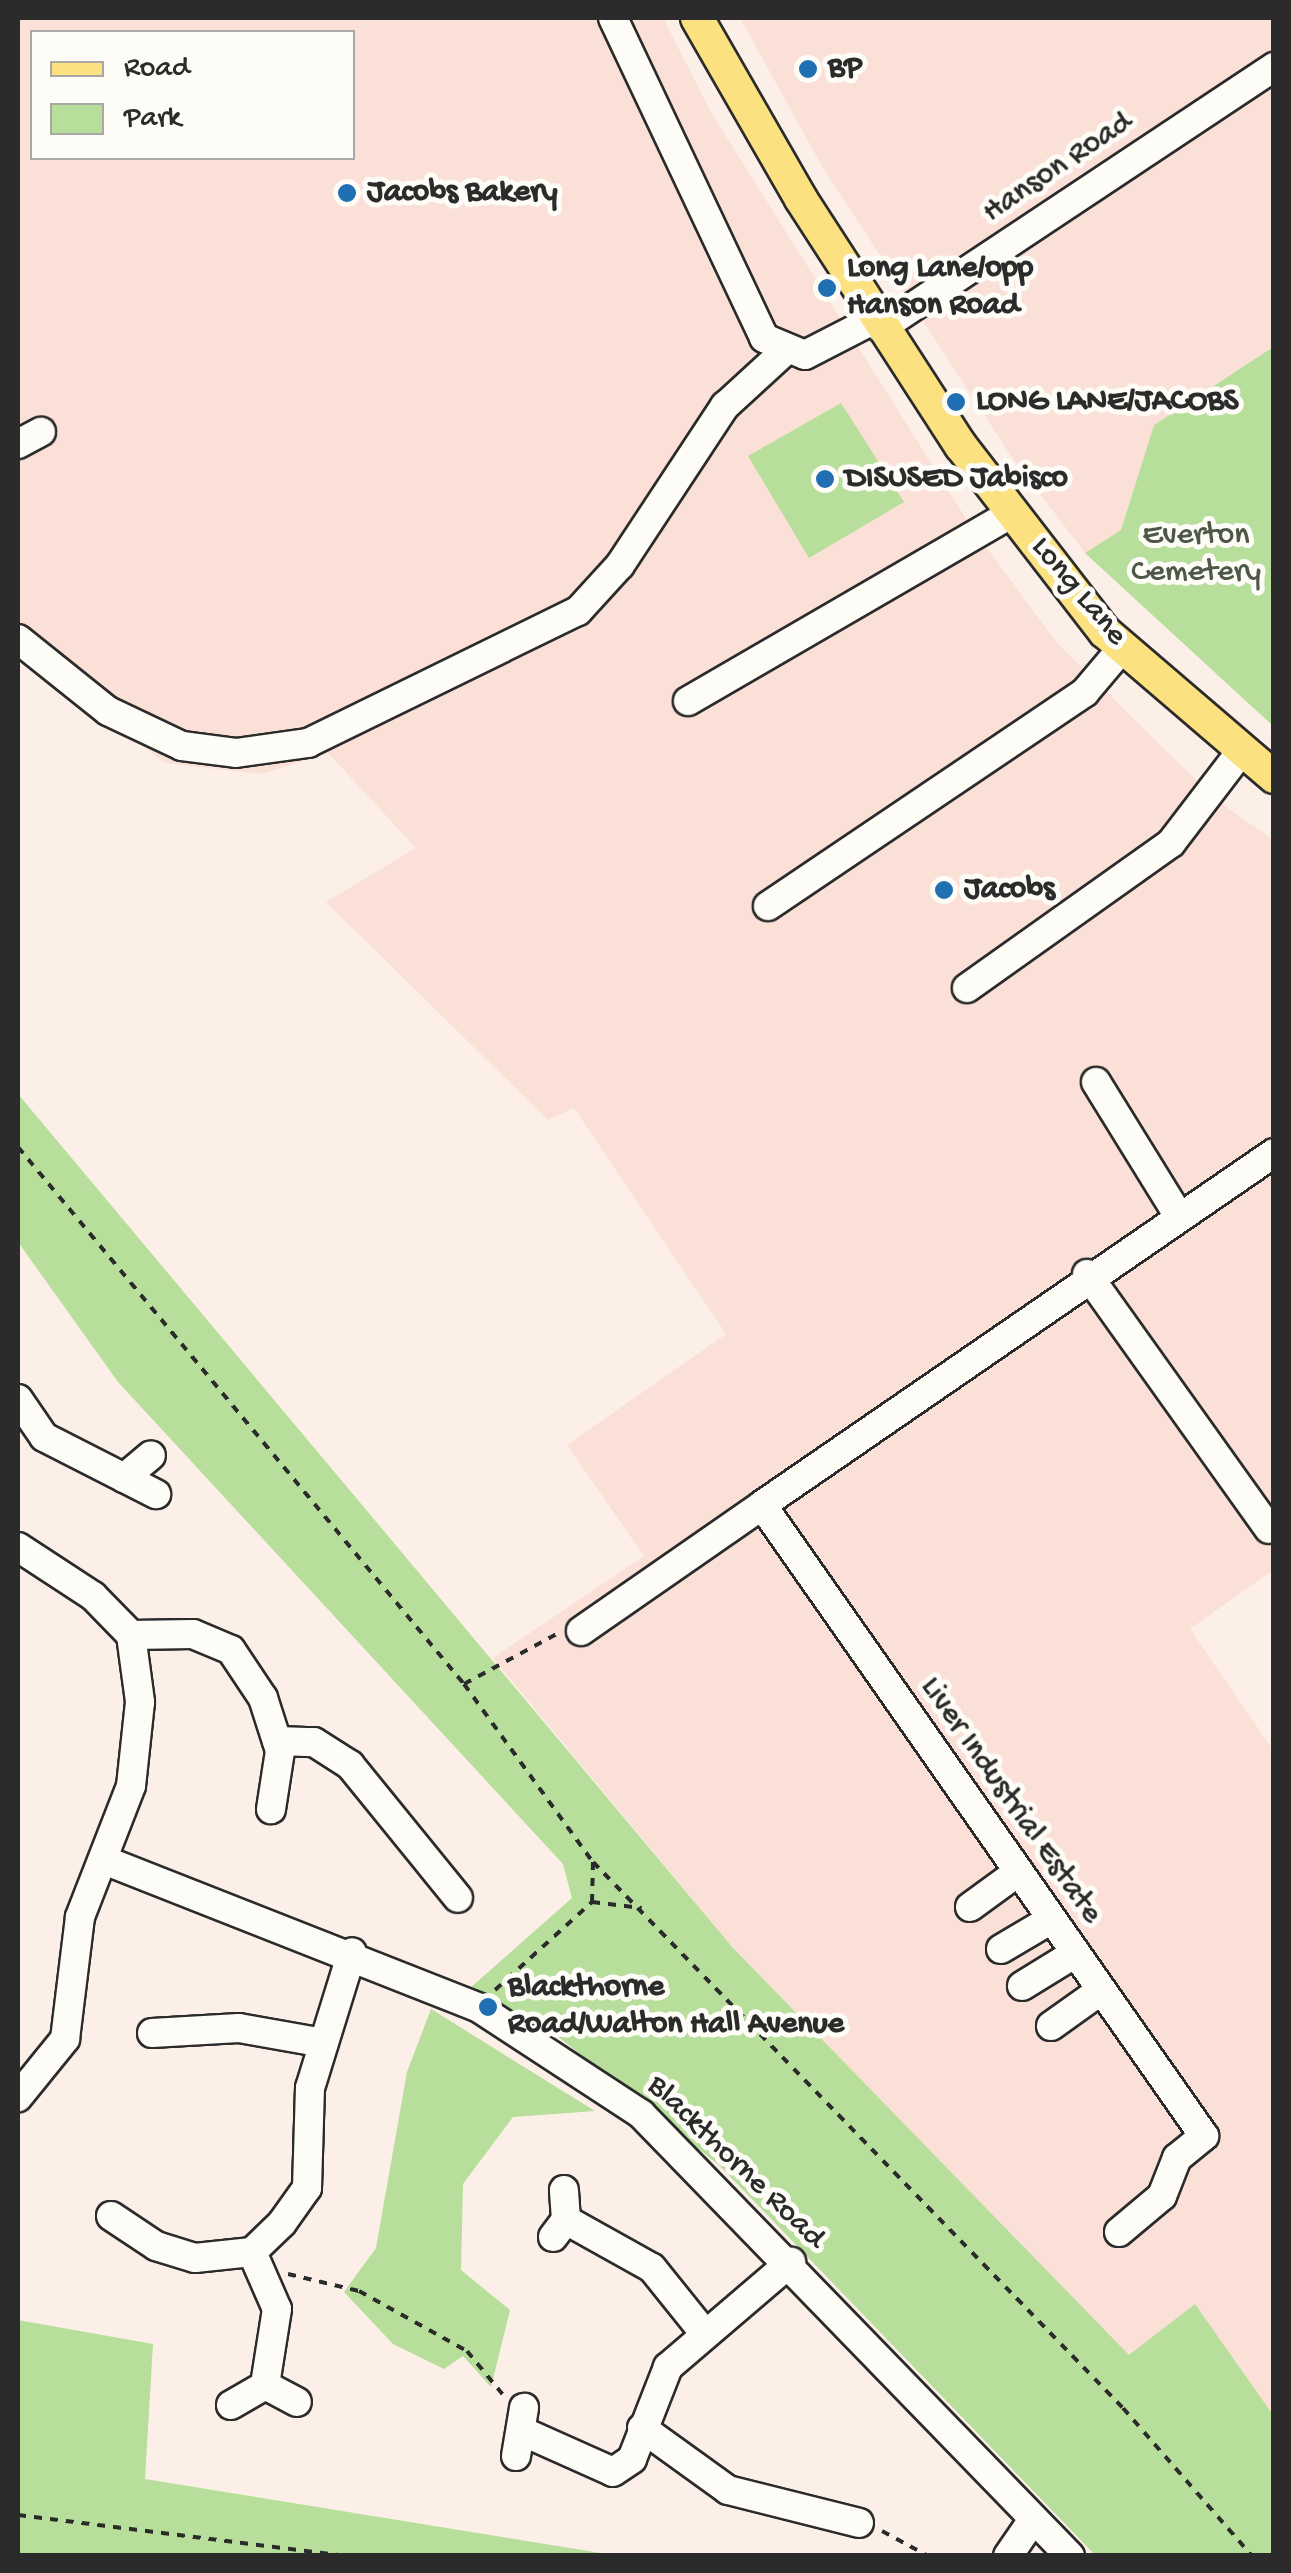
<!DOCTYPE html>
<style>
body{margin:0}
#map{position:relative;width:1291px;height:2573px;overflow:hidden;background:#fcefe8;font-family:"Gochi Hand",sans-serif}
div>[style]{position:absolute}
.built>*{inset:0;background:#fae0d6}
.green>*{inset:0;background:#b7de9a}
.path>*{height:4px;margin-top:-2px;transform-origin:0;background:repeating-linear-gradient(90deg,#2b2b2b 0 8px,transparent 0 16px)}
.roads{filter:drop-shadow(2px 0 #2b2b2b) drop-shadow(-2px 0 #2b2b2b) drop-shadow(0 2px #2b2b2b) drop-shadow(0 -2px #2b2b2b)}
.minor>*{height:28px;margin:-14px;padding:0 14px;transform-origin:14px;border-radius:14px;background:#fdfcf7}
.major>*{height:32px;margin:-16px;padding:0 16px;transform-origin:16px;border-radius:16px;background:#fbe180}
.dots>*{width:28px;height:28px;translate:-50% -50%;box-sizing:border-box;border:5px solid #fdfcf7;border-radius:50%}
span{translate:-50% -50%;white-space:nowrap;text-align:center;line-height:1.15;-webkit-text-stroke:10px #fdfcf7;paint-order:stroke}
.poi-label{font-size:32px;color:#2b2b2b;font-weight:700}
.left{translate:0 -50%;text-align:left}
.street-label{font-size:32px;color:#2b2b2b}
.park-label{font-size:32px;color:#4e5847}
.frame{position:absolute;inset:0;border:20px solid #2b2b2b;pointer-events:none}
.legend{position:absolute;left:30px;top:30px;width:325px;height:130px;box-sizing:border-box;background:#fdfcf7;border:2px solid #a9a8a5;margin:0;padding:12px 18px;list-style:none;font-size:30px;color:#2b2b2b}
.legend li{display:flex;align-items:center;gap:20px;height:50px}
.legend b{width:50px;border:2px solid #a9a8a5}
</style>
<div id="map">
<div class="built">
<i style="clip-path:polygon(evenodd,18px 18px,663px 18px,712px 114px,970px 525px,1057px 643px,1215px 799px,1273px 840px,1273px 1570px,1190px 1629px,1273px 1750px,1273px 2415px,1195px 2304px,1129px 2356px,733px 1948px,493px 1658px,644px 1556px,567px 1445px,726px 1334px,574px 1108px,548px 1120px,326px 902px,416px 848px,328px 753px,261px 774px,165px 763px,18px 650px,18px 18px,32px 32px,352px 32px,352px 158px,32px 158px,32px 32px)"></i>
<i style="clip-path:polygon(740px 18px,1273px 18px,1273px 347px,1154px 425px,1121px 530px,1085px 553px,1009px 453px,823px 168px)"></i>
</div>
<div class="green">
<i style="clip-path:polygon(1273px 347px,1273px 726px,1085px 553px,1121px 530px,1154px 425px)"></i>
<i style="clip-path:polygon(841px 403px,904px 502px,809px 558px,748px 456px)"></i>
<i style="clip-path:polygon(18px 1094px,733px 1948px,1129px 2355px,1195px 2304px,1273px 2415px,1273px 2555px,1095px 2555px,720px 2166px,556px 2035px,469px 1989px,572px 1898px,563px 1864px,118px 1382px,18px 1242px)"></i>
<i style="clip-path:polygon(431px 2009px,595px 2111px,513px 2117px,463px 2184px,461px 2270px,510px 2310px,491px 2387px,463px 2356px,444px 2369px,393px 2344px,344px 2292px,376px 2248px,407px 2072px)"></i>
<i style="clip-path:polygon(18px 2320px,153px 2344px,145px 2479px,613px 2555px,18px 2555px)"></i>
</div>
<div class="path">
<i style="left:18px;top:1147px;width:698px;rotate:50.29deg"></i>
<i style="left:464px;top:1684px;width:220px;rotate:54.1deg"></i>
<i style="left:593px;top:1862px;width:761px;rotate:45.85deg"></i>
<i style="left:1123px;top:2408px;width:196px;rotate:48.9deg"></i>
<i style="left:464px;top:1684px;width:109px;rotate:-28.4deg"></i>
<i style="left:593px;top:1862px;width:40px;rotate:91.4deg"></i>
<i style="left:592px;top:1902px;width:50px;rotate:6.8deg"></i>
<i style="left:495px;top:1990px;width:131px;rotate:-42.2deg"></i>
<i style="left:288px;top:2274px;width:73px;rotate:13.5deg"></i>
<i style="left:359px;top:2291px;width:124px;rotate:29.1deg"></i>
<i style="left:467px;top:2351px;width:58px;rotate:50.6deg"></i>
<i style="left:18px;top:2515px;width:331px;rotate:7.1deg"></i>
<i style="left:882px;top:2531px;width:52px;rotate:28.5deg"></i>
</div>
<div class="roads">
<div class="minor">
<i style="left:613px;top:18px;width:354px;rotate:64.7deg"></i>
<i style="left:764px;top:338px;width:44px;rotate:22.5deg"></i>
<i style="left:805px;top:355px;width:79px;rotate:-27.2deg"></i>
<i style="left:881px;top:328px;width:472px;rotate:-33.6deg"></i>
<i style="left:18px;top:444px;width:26px;rotate:-28deg"></i>
<i style="left:18px;top:639px;width:115px;rotate:38.7deg"></i>
<i style="left:108px;top:711px;width:82px;rotate:25.3deg"></i>
<i style="left:182px;top:746px;width:54px;rotate:7.4deg"></i>
<i style="left:236px;top:753px;width:73px;rotate:-7.9deg"></i>
<i style="left:308px;top:743px;width:301px;rotate:-26.1deg"></i>
<i style="left:578px;top:611px;width:62px;rotate:-47.6deg"></i>
<i style="left:620px;top:565px;width:191px;rotate:-56.6deg"></i>
<i style="left:725px;top:406px;width:80px;rotate:-42.5deg"></i>
<i style="left:688px;top:701px;width:375px;rotate:-30.1deg"></i>
<i style="left:768px;top:906px;width:382px;rotate:-34deg"></i>
<i style="left:1085px;top:692px;width:59px;rotate:-49.8deg"></i>
<i style="left:967px;top:988px;width:250px;rotate:-35.4deg"></i>
<i style="left:1171px;top:843px;width:117px;rotate:-52.6deg"></i>
<i style="left:1096px;top:1082px;width:156px;rotate:58.3deg"></i>
<i style="left:1087px;top:1274px;width:313px;rotate:54.5deg"></i>
<i style="left:18px;top:1399px;width:46px;rotate:55.6deg"></i>
<i style="left:44px;top:1437px;width:126px;rotate:27deg"></i>
<i style="left:124px;top:1478px;width:35px;rotate:-40deg"></i>
<i style="left:18px;top:1547px;width:90px;rotate:33.2deg"></i>
<i style="left:93px;top:1596px;width:54px;rotate:45.7deg"></i>
<i style="left:131px;top:1635px;width:68px;rotate:82.3deg"></i>
<i style="left:140px;top:1702px;width:84px;rotate:96.1deg"></i>
<i style="left:131px;top:1786px;width:141px;rotate:111.3deg"></i>
<i style="left:80px;top:1917px;width:123px;rotate:97deg"></i>
<i style="left:65px;top:2039px;width:75px;rotate:129deg"></i>
<i style="left:581px;top:1631px;width:221px;rotate:-34.8deg"></i>
<i style="left:131px;top:1635px;width:62px;rotate:-0.9deg"></i>
<i style="left:193px;top:1634px;width:41px;rotate:22.8deg"></i>
<i style="left:231px;top:1650px;width:58px;rotate:56.3deg"></i>
<i style="left:263px;top:1698px;width:56px;rotate:72.2deg"></i>
<i style="left:280px;top:1751px;width:59px;rotate:98.8deg"></i>
<i style="left:277px;top:1741px;width:37px;rotate:2deg"></i>
<i style="left:314px;top:1742px;width:43px;rotate:32.6deg"></i>
<i style="left:350px;top:1765px;width:171px;rotate:50.9deg"></i>
<i style="left:109px;top:1862px;width:398px;rotate:21.5deg"></i>
<i style="left:479px;top:2008px;width:194px;rotate:33.2deg"></i>
<i style="left:641px;top:2114px;width:616px;rotate:45.86deg"></i>
<i style="left:970px;top:1907px;width:59px;rotate:-36.1deg"></i>
<i style="left:1001px;top:1949px;width:57px;rotate:-30.6deg"></i>
<i style="left:1022px;top:1986px;width:61px;rotate:-31.6deg"></i>
<i style="left:1051px;top:2026px;width:60px;rotate:-35.5deg"></i>
<i style="left:152px;top:2033px;width:87px;rotate:-3.3deg"></i>
<i style="left:239px;top:2028px;width:86px;rotate:10deg"></i>
<i style="left:111px;top:2216px;width:54px;rotate:33.7deg"></i>
<i style="left:156px;top:2246px;width:41px;rotate:17.1deg"></i>
<i style="left:195px;top:2258px;width:57px;rotate:-6deg"></i>
<i style="left:252px;top:2252px;width:42px;rotate:-44deg"></i>
<i style="left:282px;top:2223px;width:43px;rotate:-54.5deg"></i>
<i style="left:307px;top:2188px;width:100px;rotate:-88.3deg"></i>
<i style="left:310px;top:2088px;width:142px;rotate:-72.8deg"></i>
<i style="left:566px;top:2220px;width:98px;rotate:29.2deg"></i>
<i style="left:652px;top:2268px;width:85px;rotate:51.2deg"></i>
<i style="left:1119px;top:2232px;width:56px;rotate:-39.9deg"></i>
<i style="left:1162px;top:2196px;width:41px;rotate:-68.5deg"></i>
<i style="left:1177px;top:2158px;width:35px;rotate:-39deg"></i>
<i style="left:1204px;top:2136px;width:770px;rotate:-125.01deg"></i>
<i style="left:762px;top:1505px;width:621px;rotate:-34.51deg"></i>
<i style="left:553px;top:2237px;width:21px;rotate:-53deg"></i>
<i style="left:566px;top:2220px;width:30px;rotate:-94deg"></i>
<i style="left:252px;top:2252px;width:62px;rotate:66.3deg"></i>
<i style="left:277px;top:2309px;width:77px;rotate:99deg"></i>
<i style="left:231px;top:2405px;width:39px;rotate:-30deg"></i>
<i style="left:265px;top:2385px;width:36px;rotate:28deg"></i>
<i style="left:642px;top:2428px;width:106px;rotate:35.8deg"></i>
<i style="left:728px;top:2490px;width:135px;rotate:14.1deg"></i>
<i style="left:526px;top:2433px;width:95px;rotate:24.1deg"></i>
<i style="left:613px;top:2472px;width:23px;rotate:-34deg"></i>
<i style="left:632px;top:2459px;width:99px;rotate:-68.6deg"></i>
<i style="left:668px;top:2367px;width:162px;rotate:-40.5deg"></i>
<i style="left:516px;top:2456px;width:49px;rotate:-80.5deg"></i>
<i style="left:1008px;top:2556px;width:42px;rotate:-55.6deg"></i>
</div>
<div class="major">
<i style="left:697px;top:18px;width:209px;rotate:60.1deg"></i>
<i style="left:801px;top:199px;width:294px;rotate:57.1deg"></i>
<i style="left:961px;top:446px;width:235px;rotate:52.3deg"></i>
<i style="left:1105px;top:632px;width:223px;rotate:40.6deg"></i>
</div>
</div>
<div class="dots">
<i style="left:808px;top:69px;background:#1f6fb2"></i>
<i style="left:347px;top:193px;background:#1f6fb2"></i>
<i style="left:827px;top:288px;background:#1f6fb2"></i>
<i style="left:956px;top:402px;background:#1f6fb2"></i>
<i style="left:825px;top:479px;background:#1f6fb2"></i>
<i style="left:944px;top:890px;background:#1f6fb2"></i>
<i style="left:488px;top:2007px;background:#1f6fb2"></i>
</div>
<div class="poi-label">
<span class="left" style="left:828px;top:69px">BP</span>
<span class="left" style="left:367px;top:193px">Jacobs Bakery</span>
<span class="left" style="left:847px;top:288px">Long Lane/opp<br>Hanson Road</span>
<span class="left" style="left:976px;top:402px">LONG LANE/JACOBS</span>
<span class="left" style="left:845px;top:479px">DISUSED Jabisco</span>
<span class="left" style="left:964px;top:890px">Jacobs</span>
<span class="left" style="left:508px;top:2007px">Blackthorne<br>Road/Walton Hall Avenue</span>
</div>
<div class="street-label">
<span style="left:1058px;top:168px;rotate:-34deg">Hanson Road</span>
<span style="left:1078px;top:592px;rotate:50deg">Long Lane</span>
<span style="left:1010px;top:1801px;rotate:55deg">Liver Industrial Estate</span>
<span style="left:735px;top:2163px;rotate:44deg">Blackthorne Road</span>
</div>
<div class="park-label">
<span style="left:1196px;top:555px">Everton<br>Cemetery</span>
</div>
<div class="frame"></div>
<ul class="legend">
<li><b style="height:12px;background:#fbe180"></b>Road</li>
<li><b style="height:28px;background:#b7de9a"></b>Park</li>
</ul>
</div>
